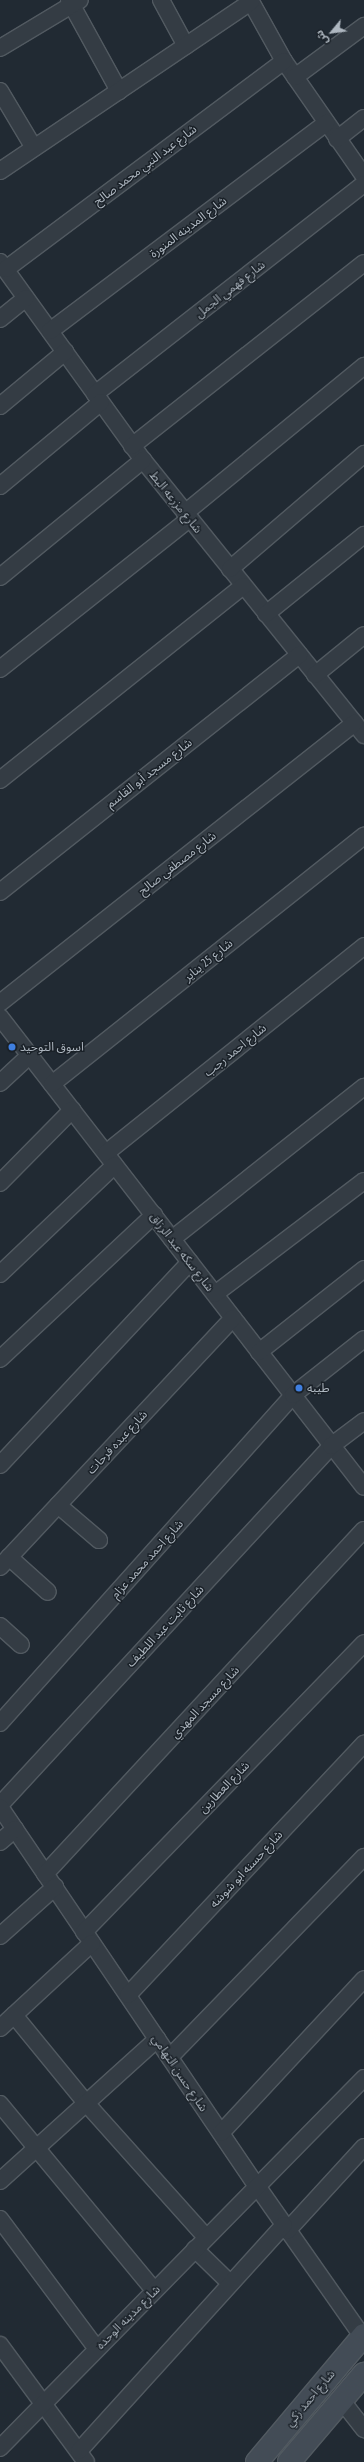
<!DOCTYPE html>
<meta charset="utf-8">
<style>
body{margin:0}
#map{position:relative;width:364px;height:2462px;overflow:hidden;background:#212a33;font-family:"PT Sans Narrow","Noto Sans Arabic",sans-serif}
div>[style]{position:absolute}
.roads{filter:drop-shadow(1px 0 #525a61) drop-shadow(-1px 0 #525a61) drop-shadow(0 1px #525a61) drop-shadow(0 -1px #525a61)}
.street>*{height:16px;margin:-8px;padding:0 8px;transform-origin:8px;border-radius:8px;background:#343c44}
.secondary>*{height:22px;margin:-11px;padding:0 11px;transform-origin:11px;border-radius:11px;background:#434c56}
.dots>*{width:11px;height:11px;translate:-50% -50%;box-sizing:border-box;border:2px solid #1a2128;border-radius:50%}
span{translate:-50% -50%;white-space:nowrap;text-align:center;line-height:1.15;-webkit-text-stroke:3px #1a2128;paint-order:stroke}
.street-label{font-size:12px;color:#aeb7c0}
.poi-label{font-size:12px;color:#aeb7c0}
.left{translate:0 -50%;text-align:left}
.north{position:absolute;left:312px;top:12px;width:40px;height:40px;-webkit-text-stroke:3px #1a2128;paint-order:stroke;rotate:241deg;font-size:11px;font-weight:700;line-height:16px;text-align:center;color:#aeb7c0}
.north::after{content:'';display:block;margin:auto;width:14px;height:18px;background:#aeb7c0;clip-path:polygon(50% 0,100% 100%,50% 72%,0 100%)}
</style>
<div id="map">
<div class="roads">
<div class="street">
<i style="left:69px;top:0;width:104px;rotate:61.2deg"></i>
<i style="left:161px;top:0;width:52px;rotate:61.5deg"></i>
<i style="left:250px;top:0;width:70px;rotate:60.9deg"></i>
<i style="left:284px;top:61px;width:140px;rotate:55.2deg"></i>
<i style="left:0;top:48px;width:93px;rotate:-31deg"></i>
<i style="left:295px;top:77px;width:86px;rotate:-36.5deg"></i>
<i style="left:0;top:91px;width:66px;rotate:59.2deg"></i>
<i style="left:337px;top:139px;width:34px;rotate:-38deg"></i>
<i style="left:0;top:171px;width:303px;rotate:-34deg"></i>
<i style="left:0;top:262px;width:244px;rotate:54.2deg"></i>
<i style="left:143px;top:460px;width:353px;rotate:51.2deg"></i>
<i style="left:6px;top:269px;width:347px;rotate:-36.8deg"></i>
<i style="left:0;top:319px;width:33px;rotate:-39deg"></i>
<i style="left:50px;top:331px;width:346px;rotate:-37deg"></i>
<i style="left:95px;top:394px;width:341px;rotate:-38deg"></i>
<i style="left:0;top:406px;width:85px;rotate:-39.7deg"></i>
<i style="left:132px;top:446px;width:295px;rotate:-38.3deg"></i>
<i style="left:0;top:486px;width:131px;rotate:-39.7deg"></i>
<i style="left:185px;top:513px;width:232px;rotate:-39.4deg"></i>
<i style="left:230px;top:569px;width:177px;rotate:-40.6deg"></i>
<i style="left:0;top:577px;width:185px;rotate:-39.3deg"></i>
<i style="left:266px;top:614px;width:126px;rotate:-38.9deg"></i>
<i style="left:0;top:669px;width:241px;rotate:-38.4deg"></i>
<i style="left:315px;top:675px;width:63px;rotate:-39.2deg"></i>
<i style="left:0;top:780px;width:311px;rotate:-38.6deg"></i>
<i style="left:0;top:892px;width:382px;rotate:-38.4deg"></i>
<i style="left:0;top:1003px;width:452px;rotate:-38.3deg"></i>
<i style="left:0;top:1017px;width:594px;rotate:52.24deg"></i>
<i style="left:0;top:1083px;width:41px;rotate:-43deg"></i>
<i style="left:52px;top:1084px;width:399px;rotate:-38.5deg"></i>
<i style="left:106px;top:1153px;width:331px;rotate:-38.7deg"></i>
<i style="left:0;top:1183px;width:103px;rotate:-45.4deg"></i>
<i style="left:172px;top:1239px;width:245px;rotate:-38.4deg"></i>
<i style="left:0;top:1274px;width:158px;rotate:-43.5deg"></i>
<i style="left:215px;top:1294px;width:187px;rotate:-37.2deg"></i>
<i style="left:259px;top:1352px;width:134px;rotate:-38.3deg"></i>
<i style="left:0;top:1359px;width:211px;rotate:-43.1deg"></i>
<i style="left:0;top:1465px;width:278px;rotate:-46.9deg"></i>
<i style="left:58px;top:1505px;width:54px;rotate:40.5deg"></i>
<i style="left:9px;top:1557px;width:52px;rotate:41.9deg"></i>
<i style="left:0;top:1567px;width:341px;rotate:-46.9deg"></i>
<i style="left:0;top:1626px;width:28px;rotate:42deg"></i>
<i style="left:0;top:1723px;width:440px;rotate:-48.2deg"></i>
<i style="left:293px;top:1395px;width:90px;rotate:-38.3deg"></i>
<i style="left:0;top:1805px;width:488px;rotate:-47.3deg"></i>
<i style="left:331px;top:1446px;width:41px;rotate:-37.1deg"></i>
<i style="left:0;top:1807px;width:458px;rotate:55.9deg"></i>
<i style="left:257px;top:2186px;width:183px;rotate:55deg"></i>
<i style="left:0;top:1842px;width:20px;rotate:-41deg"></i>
<i style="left:45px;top:1874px;width:469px;rotate:-47.2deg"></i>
<i style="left:84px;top:1932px;width:402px;rotate:-45.9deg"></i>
<i style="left:0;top:1936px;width:74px;rotate:-41.7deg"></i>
<i style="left:128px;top:1995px;width:345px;rotate:-46.8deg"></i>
<i style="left:14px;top:2015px;width:114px;rotate:50.7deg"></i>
<i style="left:86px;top:2103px;width:180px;rotate:48.2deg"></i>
<i style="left:0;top:2028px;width:125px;rotate:-42.7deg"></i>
<i style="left:170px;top:2057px;width:279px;rotate:-45.9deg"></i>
<i style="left:0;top:2104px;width:241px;rotate:50.4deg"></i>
<i style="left:221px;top:2133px;width:210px;rotate:-47.1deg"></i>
<i style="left:0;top:2181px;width:212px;rotate:-42.1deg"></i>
<i style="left:0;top:2219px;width:161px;rotate:53.3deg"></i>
<i style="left:287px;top:2231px;width:114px;rotate:-47.5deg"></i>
<i style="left:195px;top:2249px;width:49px;rotate:44.2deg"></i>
<i style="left:0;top:2345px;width:145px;rotate:53.7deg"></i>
<i style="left:342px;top:2401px;width:36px;rotate:52deg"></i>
<i style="left:0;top:2448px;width:519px;rotate:-45.47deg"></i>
<i style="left:79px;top:2451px;width:305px;rotate:-47.8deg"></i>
</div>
<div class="secondary">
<i style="left:257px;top:2462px;width:166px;rotate:-49.9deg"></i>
<i style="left:289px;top:2462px;width:116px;rotate:-49.6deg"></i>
</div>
</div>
<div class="dots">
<i style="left:12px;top:1047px;background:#3f7fe0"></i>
<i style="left:299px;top:1388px;background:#3f7fe0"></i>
</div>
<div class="street-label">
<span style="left:145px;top:165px;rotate:-37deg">شارع عبد النبي محمد صالح</span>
<span style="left:188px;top:227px;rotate:-37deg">شارع المدينه المنورة</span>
<span style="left:230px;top:289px;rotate:-38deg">شارع فهمي الجمل</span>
<span style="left:176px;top:502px;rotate:51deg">شارع مزرعه البط</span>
<span style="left:149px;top:773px;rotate:-38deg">شارع مسجد أبو القاسم</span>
<span style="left:177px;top:863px;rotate:-38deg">شارع مصطفي صالح</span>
<span style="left:208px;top:960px;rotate:-39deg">شارع 25 يناير</span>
<span style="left:235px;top:1050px;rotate:-39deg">شارع احمد رجب</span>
<span style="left:182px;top:1252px;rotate:52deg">شارع سكه عبد الرزاق</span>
<span style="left:117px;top:1442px;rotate:-47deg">شارع عبده فرحات</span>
<span style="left:147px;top:1559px;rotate:-48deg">شارع احمد محمد عزام</span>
<span style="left:165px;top:1626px;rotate:-47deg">شارع ثابت عبد اللطيف</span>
<span style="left:205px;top:1702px;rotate:-47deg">شارع مسجد المهدي</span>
<span style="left:224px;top:1787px;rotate:-46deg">شارع العطارين</span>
<span style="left:246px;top:1869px;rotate:-47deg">شارع حسنه ابو شوشه</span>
<span style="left:180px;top:2073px;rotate:56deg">شارع حسن التهامي</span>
<span style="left:128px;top:2317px;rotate:-45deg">شارع مدينه الوحده</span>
<span style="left:310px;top:2398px;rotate:-50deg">شارع احمد زكي</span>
</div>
<div class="poi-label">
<span class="left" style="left:20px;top:1047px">اسوق التوحيد</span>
<span class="left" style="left:307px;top:1388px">طيبه</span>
</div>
<div class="north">ش</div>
</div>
